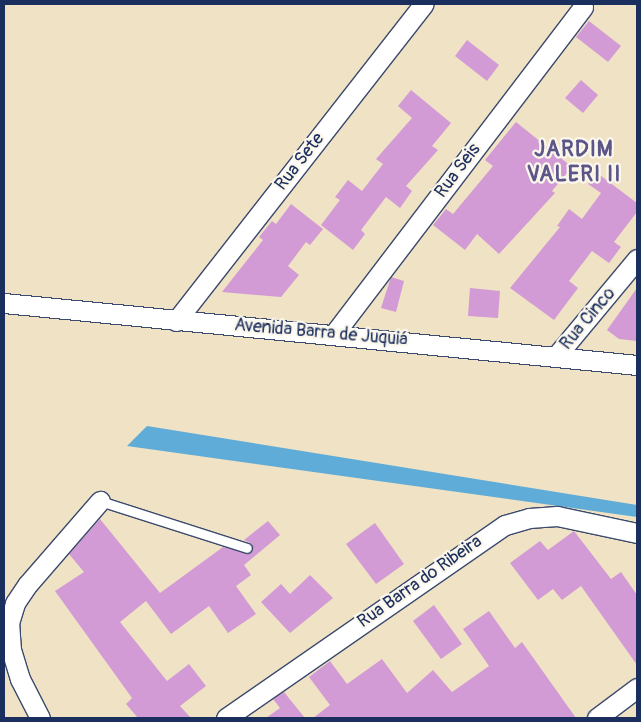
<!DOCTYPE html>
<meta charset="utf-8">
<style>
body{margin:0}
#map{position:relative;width:641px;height:722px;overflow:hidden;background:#f0e2c5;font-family:Pangolin,sans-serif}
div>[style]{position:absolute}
.water>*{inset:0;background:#5facd8}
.building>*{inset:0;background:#d29bd5}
.roads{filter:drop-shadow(1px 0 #3b4a6d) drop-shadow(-1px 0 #3b4a6d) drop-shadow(0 1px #3b4a6d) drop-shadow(0 -1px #3b4a6d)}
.lane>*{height:9px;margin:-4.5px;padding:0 4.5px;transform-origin:4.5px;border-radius:4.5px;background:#fff}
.street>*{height:19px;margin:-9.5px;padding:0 9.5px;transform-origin:9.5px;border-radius:9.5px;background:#fff}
span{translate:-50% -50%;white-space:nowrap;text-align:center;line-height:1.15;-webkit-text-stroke:4.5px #fbf7ec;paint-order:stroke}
.street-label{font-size:18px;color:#1b2f5e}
.district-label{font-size:22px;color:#5b5588;font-weight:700;letter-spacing:1px}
.frame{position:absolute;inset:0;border:5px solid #1b2f5e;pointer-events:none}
</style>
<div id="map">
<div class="water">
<i style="clip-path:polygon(147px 426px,637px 505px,637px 517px,127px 446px)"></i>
</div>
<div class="building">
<i style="clip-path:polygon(589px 21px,621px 46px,608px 62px,576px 37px)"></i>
<i style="clip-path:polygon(467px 40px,499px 65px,487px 81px,455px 56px)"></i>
<i style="clip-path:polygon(581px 80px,598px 95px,583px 113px,565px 98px)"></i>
<i style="clip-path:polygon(411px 90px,451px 123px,432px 146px,438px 150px,406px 186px,412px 191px,400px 208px,386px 197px,361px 230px,365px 234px,353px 250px,321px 225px,340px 200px,335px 197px,348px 180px,362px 191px,383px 164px,376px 159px,412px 118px,398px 106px)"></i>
<i style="clip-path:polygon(516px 122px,572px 167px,552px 191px,555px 193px,499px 254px,477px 234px,465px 250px,433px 225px,446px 209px,453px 214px,493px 166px,485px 160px)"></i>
<i style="clip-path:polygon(597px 173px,637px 203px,637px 212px,614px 242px,621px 247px,609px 263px,592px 251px,569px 281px,578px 288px,554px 320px,510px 288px,560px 227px,557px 226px,569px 209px,582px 219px,601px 193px,588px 184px)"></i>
<i style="clip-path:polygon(291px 204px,323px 229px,310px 245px,306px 242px,288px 266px,299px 275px,281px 297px,222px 292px,263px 240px,259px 237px,272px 221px,276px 224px)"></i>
<i style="clip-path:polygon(391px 277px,404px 281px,396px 312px,381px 308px)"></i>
<i style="clip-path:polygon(470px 288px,500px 291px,498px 318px,468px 316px)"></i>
<i style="clip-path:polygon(637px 288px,637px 341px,619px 339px,607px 330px)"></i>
<i style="clip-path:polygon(100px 519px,160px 593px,223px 547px,251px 553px,252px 544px,244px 540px,268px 521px,280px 535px,244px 565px,251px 575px,236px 586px,256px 614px,228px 633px,209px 606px,171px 634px,146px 601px,120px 622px,167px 681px,189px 664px,206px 686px,180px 706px,191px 718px,138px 718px,126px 704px,132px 698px,55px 591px,84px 572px,69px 554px)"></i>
<i style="clip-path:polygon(375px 523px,404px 564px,376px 584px,346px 544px)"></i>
<i style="clip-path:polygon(574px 531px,611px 579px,621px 572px,637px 595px,637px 665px,581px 586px,562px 600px,553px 589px,538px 600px,510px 563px,540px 541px,548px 550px)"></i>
<i style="clip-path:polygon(310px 575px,333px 598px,290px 633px,261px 602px,281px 584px,290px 594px)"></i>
<i style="clip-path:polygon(434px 605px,462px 644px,441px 659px,413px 621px)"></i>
<i style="clip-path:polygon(489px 611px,515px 648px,522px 642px,576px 718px,313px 718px,330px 705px,309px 677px,330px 661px,347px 684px,382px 659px,407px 693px,433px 670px,452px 692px,489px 666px,463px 629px)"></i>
<i style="clip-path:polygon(284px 692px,305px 718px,266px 718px,280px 708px,273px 699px)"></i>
</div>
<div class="roads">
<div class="lane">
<i style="left:100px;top:501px;width:154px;rotate:17.7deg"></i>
</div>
<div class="street">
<i style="left:4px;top:303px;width:636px;rotate:5.59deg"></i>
<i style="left:176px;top:321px;width:402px;rotate:-52deg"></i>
<i style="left:334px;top:334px;width:411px;rotate:-52.7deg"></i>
<i style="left:557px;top:355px;width:125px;rotate:-50.2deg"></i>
<i style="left:40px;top:718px;width:44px;rotate:-117.1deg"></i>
<i style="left:20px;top:679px;width:30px;rotate:-107deg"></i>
<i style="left:11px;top:650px;width:27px;rotate:-94deg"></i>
<i style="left:9px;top:623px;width:21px;rotate:-73deg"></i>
<i style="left:15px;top:603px;width:23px;rotate:-56deg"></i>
<i style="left:28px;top:584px;width:110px;rotate:-49.1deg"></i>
<i style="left:226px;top:718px;width:339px;rotate:-34.7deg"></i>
<i style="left:505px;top:525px;width:25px;rotate:-16deg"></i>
<i style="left:529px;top:518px;width:28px;rotate:-4deg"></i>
<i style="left:557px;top:516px;width:82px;rotate:12deg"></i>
<i style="left:597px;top:718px;width:50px;rotate:-36.9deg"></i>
</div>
</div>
<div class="street-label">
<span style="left:300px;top:162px;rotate:-52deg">Rua Sete</span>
<span style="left:458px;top:171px;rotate:-53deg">Rua Seis</span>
<span style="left:588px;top:319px;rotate:-50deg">Rua Cinco</span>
<span style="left:321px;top:333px;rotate:5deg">Avenida Barra de Juquiá</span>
<span style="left:420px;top:582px;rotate:-35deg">Rua Barra do Ribeira</span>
</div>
<div class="district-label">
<span style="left:574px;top:162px">JARDIM<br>VALERI II</span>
</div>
<div class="frame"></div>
</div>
